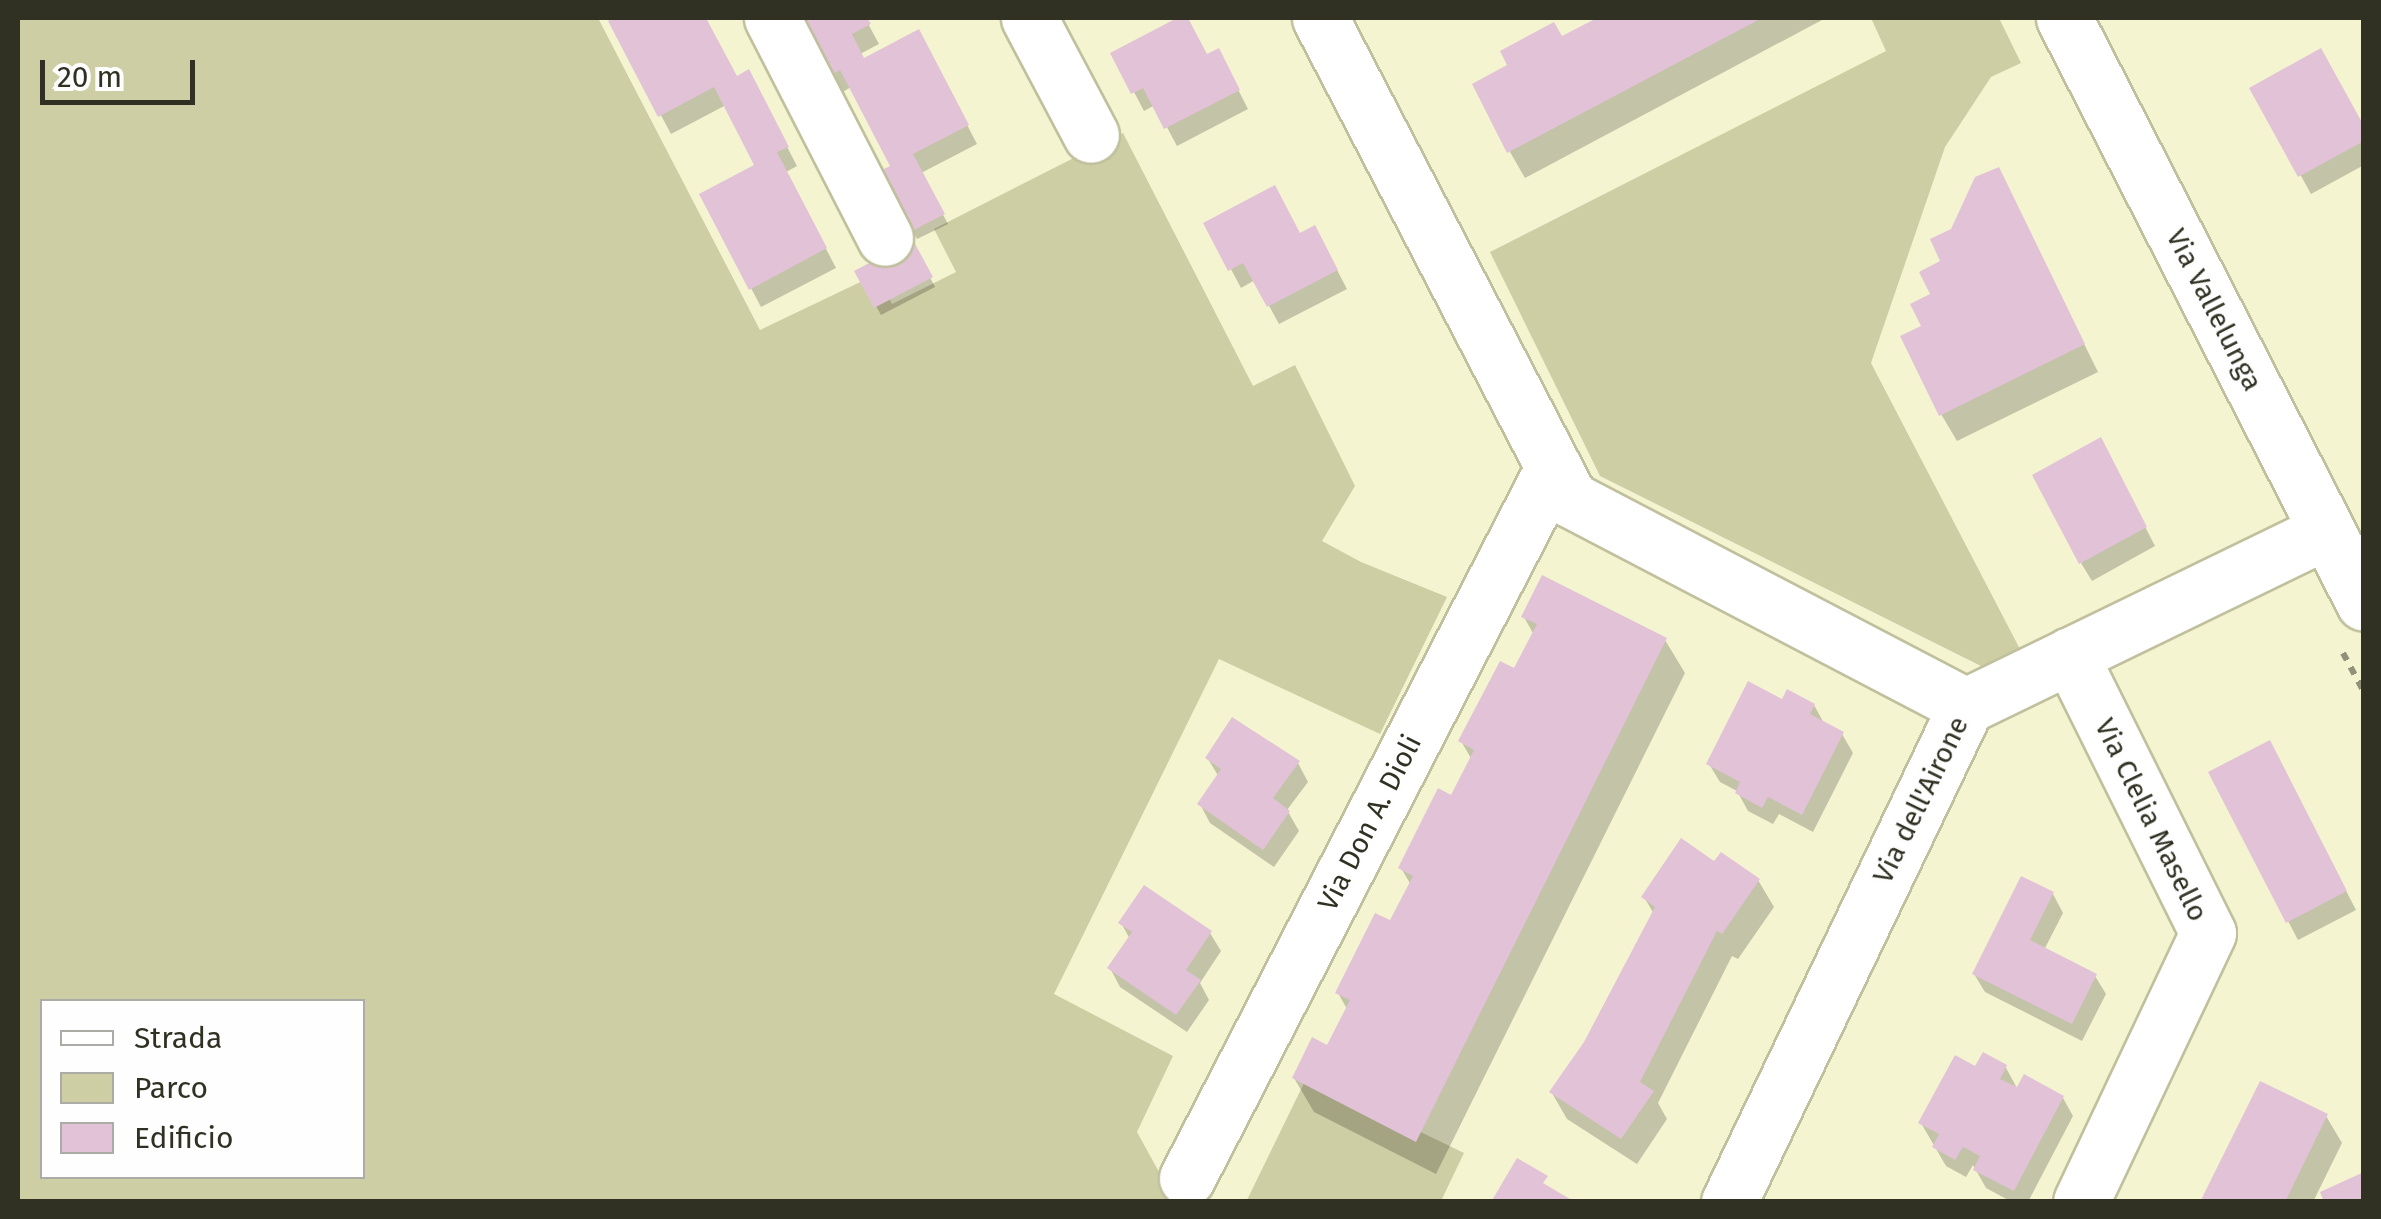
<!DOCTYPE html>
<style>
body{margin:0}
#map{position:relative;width:2381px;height:1219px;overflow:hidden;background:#f4f4d1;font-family:"Fira Sans",sans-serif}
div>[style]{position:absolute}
.green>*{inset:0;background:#cecea4}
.shadow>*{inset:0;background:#0003}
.building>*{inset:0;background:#e1c2d7}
.path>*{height:6px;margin-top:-3px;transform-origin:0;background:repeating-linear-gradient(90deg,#919179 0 8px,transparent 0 16px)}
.roads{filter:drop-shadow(2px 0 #c0c09e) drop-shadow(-2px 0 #c0c09e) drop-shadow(0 2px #c0c09e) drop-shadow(0 -2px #c0c09e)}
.minor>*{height:55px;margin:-27.5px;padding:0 27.5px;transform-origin:27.5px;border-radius:27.5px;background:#fff}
span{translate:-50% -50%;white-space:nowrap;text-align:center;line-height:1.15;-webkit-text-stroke:8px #fefefe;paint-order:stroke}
.street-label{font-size:28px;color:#303023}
.frame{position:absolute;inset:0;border:20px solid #303023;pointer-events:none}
.legend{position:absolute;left:40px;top:999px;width:325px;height:180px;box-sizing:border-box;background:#fefefe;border:2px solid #acaca6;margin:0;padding:12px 18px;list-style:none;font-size:30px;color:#303023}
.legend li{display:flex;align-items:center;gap:20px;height:50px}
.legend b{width:50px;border:2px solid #acaca6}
.scale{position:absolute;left:40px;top:60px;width:155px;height:45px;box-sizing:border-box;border:5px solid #303023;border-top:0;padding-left:12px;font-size:30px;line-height:35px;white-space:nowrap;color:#303023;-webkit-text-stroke:8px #fefefe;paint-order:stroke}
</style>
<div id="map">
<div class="green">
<i style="clip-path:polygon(evenodd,18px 18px,598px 18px,760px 330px,877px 274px,892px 304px,956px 272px,934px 229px,1123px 133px,1253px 386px,1295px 365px,1355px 486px,1322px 541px,1361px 562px,1447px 597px,1380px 734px,1219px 659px,1054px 994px,1173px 1056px,1137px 1132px,1164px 1181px,1203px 1201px,18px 1201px,18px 18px,42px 1002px,362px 1002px,362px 1176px,42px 1176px,42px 1002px)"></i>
<i style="clip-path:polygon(1871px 18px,1999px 18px,2021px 63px,1991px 77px,1945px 147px,1871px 363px,2021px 651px,1989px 670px,1600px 476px,1490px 252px,1886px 51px)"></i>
<i style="clip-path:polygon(1307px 1077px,1464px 1153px,1441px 1201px,1246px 1202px)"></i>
</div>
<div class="shadow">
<i style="clip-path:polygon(619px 18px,705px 18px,736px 79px,758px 91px,797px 166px,786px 172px,836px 268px,761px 307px,751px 288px,757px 166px,726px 105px,671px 134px,611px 22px)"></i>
<i style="clip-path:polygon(865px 18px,879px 44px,860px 54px,863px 60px,928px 50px,977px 144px,921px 173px,948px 224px,917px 239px,882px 173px,893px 167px,851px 87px,841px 93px,801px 19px)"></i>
<i style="clip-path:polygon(1185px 18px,1207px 57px,1228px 70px,1248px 109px,1177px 146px,1155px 105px,1144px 111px,1114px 54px)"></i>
<i style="clip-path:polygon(1603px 18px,1821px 18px,1822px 20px,1525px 178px,1510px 152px,1561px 39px)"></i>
<i style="clip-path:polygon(2253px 89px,2364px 130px,2364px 165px,2311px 194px)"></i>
<i style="clip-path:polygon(1998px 170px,2098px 372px,1957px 441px,1941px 414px,1925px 327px,1953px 230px)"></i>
<i style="clip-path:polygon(1207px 224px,1300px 235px,1325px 247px,1347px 289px,1279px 324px,1255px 280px,1241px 288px)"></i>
<i style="clip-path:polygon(912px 243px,935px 287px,881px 315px,857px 272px)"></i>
<i style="clip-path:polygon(2110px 459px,2155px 546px,2092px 581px,2081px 563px)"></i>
<i style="clip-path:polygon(1524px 617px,1665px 640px,1685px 673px,1436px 1174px,1314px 1112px,1294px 1078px,1328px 1048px,1347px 1009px,1338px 993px,1391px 924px,1411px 885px,1401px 868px,1452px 798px,1472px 760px,1461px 741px,1515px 671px,1534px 635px)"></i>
<i style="clip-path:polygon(1783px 703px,1814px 705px,1825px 725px,1842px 734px,1853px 753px,1813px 832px,1779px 814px,1773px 824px,1748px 811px,1737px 791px,1720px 782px,1709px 764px)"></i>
<i style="clip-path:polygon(1208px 759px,1298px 763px,1308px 782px,1287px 810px,1299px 831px,1274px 867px,1210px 823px,1200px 804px,1219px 777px)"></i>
<i style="clip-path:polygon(2279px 762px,2356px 910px,2298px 940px,2288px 921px)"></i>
<i style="clip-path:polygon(1715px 865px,1758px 880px,1774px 907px,1738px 959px,1732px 956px,1658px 1103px,1667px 1119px,1637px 1164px,1567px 1119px,1552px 1093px,1586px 1044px,1654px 914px,1644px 897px)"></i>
<i style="clip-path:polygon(2053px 894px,2063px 913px,2044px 950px,2095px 976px,2106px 994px,2082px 1041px,1985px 992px,1974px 974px)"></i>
<i style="clip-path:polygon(1121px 923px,1210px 933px,1221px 951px,1200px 983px,1209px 1000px,1187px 1032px,1120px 987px,1110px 968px,1130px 939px)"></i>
<i style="clip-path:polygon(2005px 1066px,2018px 1090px,2063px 1098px,2073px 1116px,2028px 1202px,2012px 1202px,1986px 1188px,1973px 1165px,1966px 1177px,1946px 1166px,1921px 1123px,1976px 1069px)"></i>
<i style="clip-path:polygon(2326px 1116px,2342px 1143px,2313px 1202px,2203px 1202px)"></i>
</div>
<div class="building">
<i style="clip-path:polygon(614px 18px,706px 18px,737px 76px,749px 69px,789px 147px,777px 152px,827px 248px,749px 290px,699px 194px,754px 165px,714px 87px,658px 117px,608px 21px)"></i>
<i style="clip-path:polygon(797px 18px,867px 18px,871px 24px,852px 34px,864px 58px,919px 29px,969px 125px,913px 154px,945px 214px,910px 232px,878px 172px,890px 166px,840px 70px,828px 77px)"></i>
<i style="clip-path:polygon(1177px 18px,1188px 18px,1207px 54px,1219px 48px,1240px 90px,1164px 129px,1143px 88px,1131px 94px,1110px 53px)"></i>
<i style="clip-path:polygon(1597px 18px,1762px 18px,1507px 153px,1472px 84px,1507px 65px,1500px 51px,1554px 22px,1562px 36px)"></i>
<i style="clip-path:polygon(2321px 48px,2364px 126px,2364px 141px,2298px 177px,2249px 88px)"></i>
<i style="clip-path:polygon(1999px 167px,2085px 344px,1939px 416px,1900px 336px,1921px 326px,1910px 304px,1930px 294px,1919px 272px,1940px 261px,1930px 239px,1951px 229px,1975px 177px)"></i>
<i style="clip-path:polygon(1275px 185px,1300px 233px,1315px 225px,1338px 270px,1267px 307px,1243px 263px,1228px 271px,1203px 223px)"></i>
<i style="clip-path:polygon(913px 240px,933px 277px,874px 308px,854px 271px)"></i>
<i style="clip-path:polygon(2101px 437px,2147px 527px,2079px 564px,2032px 475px)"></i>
<i style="clip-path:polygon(1542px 575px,1667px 638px,1416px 1142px,1292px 1078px,1312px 1037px,1327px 1045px,1350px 1000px,1335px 993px,1375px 913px,1390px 920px,1413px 876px,1398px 868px,1438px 788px,1451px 795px,1474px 750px,1458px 741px,1500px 661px,1514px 668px,1537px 624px,1521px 617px)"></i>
<i style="clip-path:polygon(1748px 681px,1782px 699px,1787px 689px,1815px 704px,1810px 714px,1844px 732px,1802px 815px,1768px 797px,1762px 808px,1735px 793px,1740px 782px,1706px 764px)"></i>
<i style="clip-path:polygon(1232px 717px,1300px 761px,1273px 798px,1290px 811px,1263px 850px,1197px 804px,1221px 769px,1205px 758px)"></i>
<i style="clip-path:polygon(2270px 740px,2347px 891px,2286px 923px,2208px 772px)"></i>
<i style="clip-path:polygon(1681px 838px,1714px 861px,1721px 852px,1760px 879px,1722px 934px,1717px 931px,1640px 1082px,1654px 1091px,1621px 1139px,1549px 1092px,1584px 1042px,1655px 907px,1641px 897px)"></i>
<i style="clip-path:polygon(2021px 876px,2054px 892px,2030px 940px,2097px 974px,2072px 1024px,1972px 974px)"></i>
<i style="clip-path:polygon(1144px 885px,1212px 931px,1186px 970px,1201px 980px,1176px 1015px,1107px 968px,1132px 932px,1118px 923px)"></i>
<i style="clip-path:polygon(1983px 1052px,2007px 1065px,2000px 1079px,2017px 1087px,2024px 1074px,2064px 1096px,2014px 1191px,1973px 1170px,1980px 1156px,1963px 1147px,1955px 1160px,1932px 1147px,1939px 1134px,1918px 1123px,1955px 1055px,1975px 1066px)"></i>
<i style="clip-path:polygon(2260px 1081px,2328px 1114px,2285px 1202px,2200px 1202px)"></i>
<i style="clip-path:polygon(1517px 1158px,1548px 1176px,1543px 1183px,1575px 1202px,1491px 1202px)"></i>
<i style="clip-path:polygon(2364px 1172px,2364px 1202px,2324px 1202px,2320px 1192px)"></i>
</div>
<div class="path">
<i style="left:2343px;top:653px;width:44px;rotate:61.7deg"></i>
</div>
<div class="roads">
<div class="minor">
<i style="left:772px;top:18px;width:247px;rotate:62.8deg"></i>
<i style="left:1029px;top:18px;width:132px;rotate:62.1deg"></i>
<i style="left:1320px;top:18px;width:542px;rotate:62.54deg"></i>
<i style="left:1570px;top:499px;width:447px;rotate:27.6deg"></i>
<i style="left:2064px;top:18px;width:657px;rotate:62.85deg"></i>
<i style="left:2070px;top:655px;width:310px;rotate:63.6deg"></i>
<i style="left:2208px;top:933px;width:297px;rotate:115.3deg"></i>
<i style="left:1187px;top:1178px;width:799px;rotate:-62.73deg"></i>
<i style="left:1729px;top:1202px;width:550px;rotate:-64.46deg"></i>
<i style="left:1966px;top:706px;width:400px;rotate:-25.9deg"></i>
</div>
</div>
<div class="street-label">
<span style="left:2214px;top:310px;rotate:63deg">Via Vallelunga</span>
<span style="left:1921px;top:800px;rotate:-64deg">Via dell'Airone</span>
<span style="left:2151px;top:820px;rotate:64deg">Via Clelia Masello</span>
<span style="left:1370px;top:823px;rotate:-63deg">Via Don A. Dioli</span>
</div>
<div class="frame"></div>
<ul class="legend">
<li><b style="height:12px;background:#fff"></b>Strada</li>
<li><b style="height:28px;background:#cecea4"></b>Parco</li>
<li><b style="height:28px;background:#e1c2d7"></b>Edificio</li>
</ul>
<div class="scale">20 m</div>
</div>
